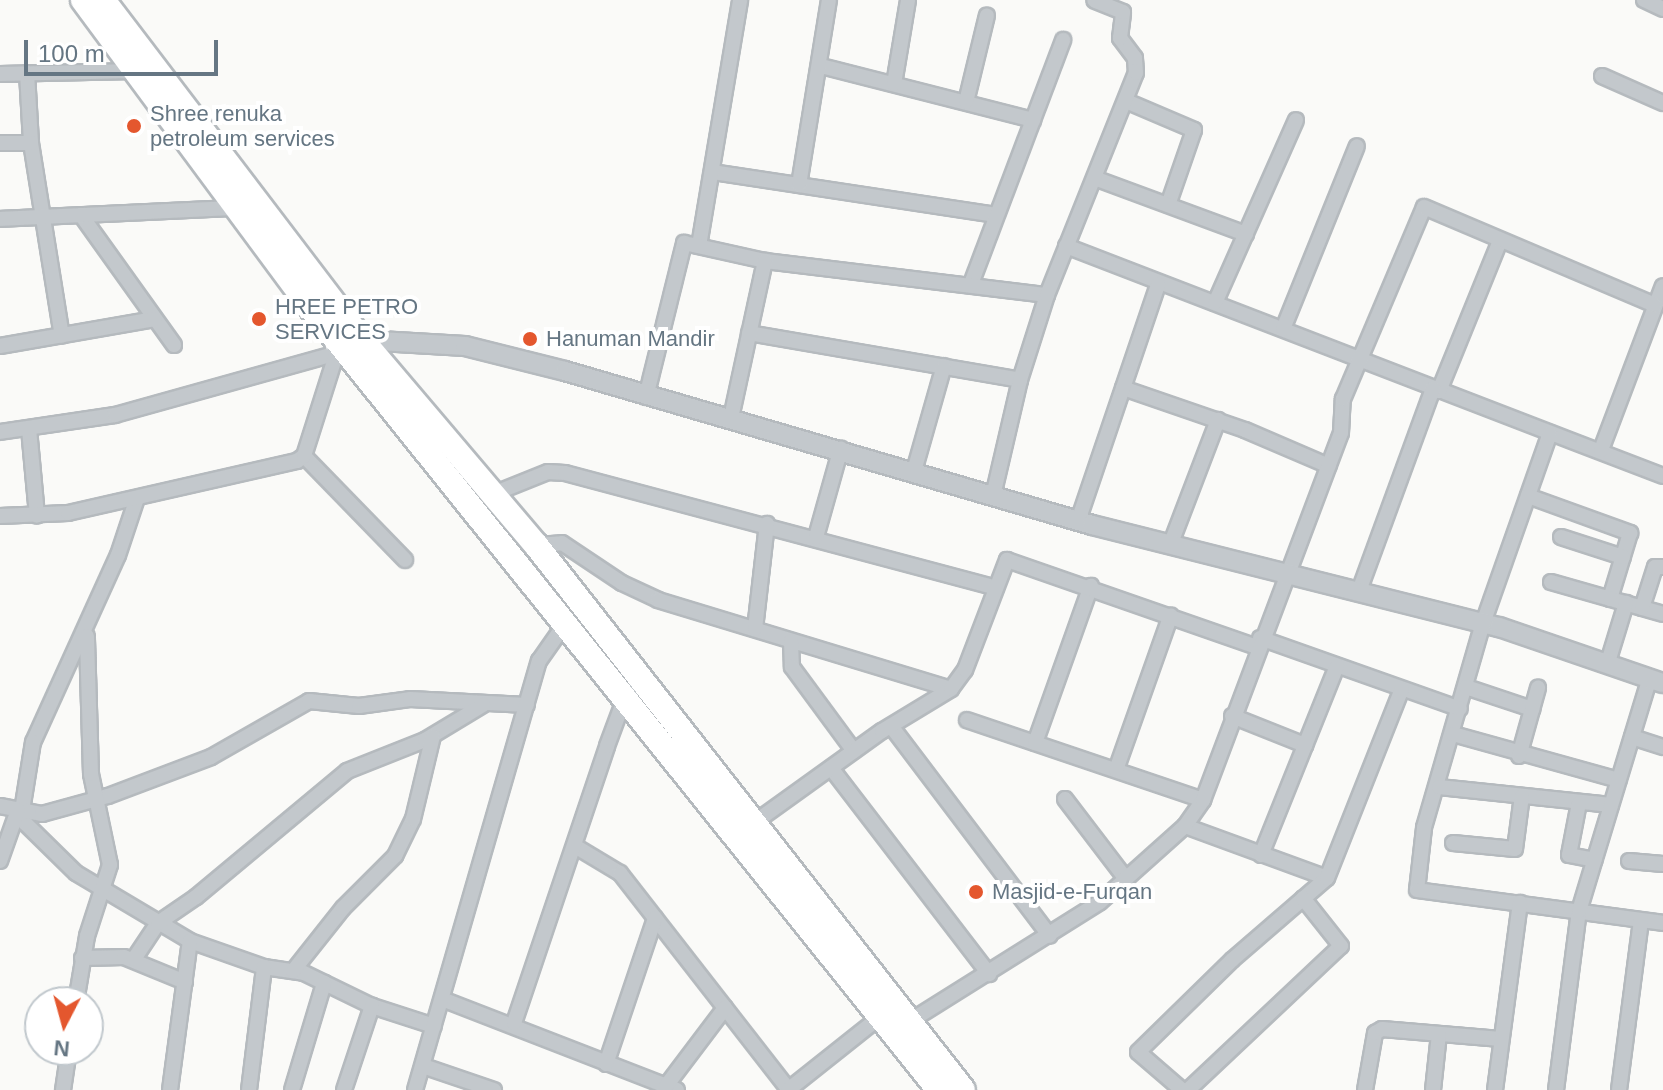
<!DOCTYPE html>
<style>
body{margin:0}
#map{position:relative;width:1663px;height:1090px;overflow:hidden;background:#fafaf8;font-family:Helvetica,sans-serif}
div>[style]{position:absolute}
.roads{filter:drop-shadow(2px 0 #b5babe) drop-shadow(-2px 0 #b5babe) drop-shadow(0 2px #b5babe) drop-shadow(0 -2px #b5babe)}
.minor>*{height:14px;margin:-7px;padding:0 7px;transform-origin:7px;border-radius:7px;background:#c3c8cc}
.tertiary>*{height:18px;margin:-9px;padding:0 9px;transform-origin:9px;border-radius:9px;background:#c3c8cc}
.primary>*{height:24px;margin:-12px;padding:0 12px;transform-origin:12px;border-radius:12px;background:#fff}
.dots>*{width:22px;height:22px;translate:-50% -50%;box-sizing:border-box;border:4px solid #fff;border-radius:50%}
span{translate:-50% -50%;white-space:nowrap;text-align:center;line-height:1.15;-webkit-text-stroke:8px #fff;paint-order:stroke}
.poi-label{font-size:22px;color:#657683}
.left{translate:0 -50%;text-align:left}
.north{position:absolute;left:24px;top:986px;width:80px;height:80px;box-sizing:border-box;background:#fff;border:2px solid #c1c8cd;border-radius:50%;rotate:186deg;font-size:22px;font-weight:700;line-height:32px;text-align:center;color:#657683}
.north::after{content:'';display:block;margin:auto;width:28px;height:36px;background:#e4572e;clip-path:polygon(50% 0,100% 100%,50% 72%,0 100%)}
.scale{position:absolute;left:24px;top:40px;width:194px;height:36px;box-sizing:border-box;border:4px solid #657683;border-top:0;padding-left:10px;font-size:24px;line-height:28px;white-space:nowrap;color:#657683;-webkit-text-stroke:6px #fff;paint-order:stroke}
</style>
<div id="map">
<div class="roads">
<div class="minor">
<i style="left:1644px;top:0;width:21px;rotate:25deg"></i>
<i style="left:821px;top:66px;width:219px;rotate:14.3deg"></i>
<i style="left:27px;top:73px;width:70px;rotate:86.7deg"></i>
<i style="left:31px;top:143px;width:195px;rotate:80.9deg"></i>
<i style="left:0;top:74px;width:135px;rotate:-1.3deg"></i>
<i style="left:1602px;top:76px;width:67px;rotate:23.9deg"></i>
<i style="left:894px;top:84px;width:85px;rotate:-80.5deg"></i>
<i style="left:1126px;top:101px;width:74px;rotate:23.1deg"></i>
<i style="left:1194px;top:130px;width:79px;rotate:109.1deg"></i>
<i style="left:966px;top:102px;width:89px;rotate:-76.4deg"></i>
<i style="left:0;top:143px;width:31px"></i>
<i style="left:712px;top:172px;width:287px;rotate:8.6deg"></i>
<i style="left:1097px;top:179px;width:159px;rotate:20.3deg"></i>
<i style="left:799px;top:185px;width:187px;rotate:-80.8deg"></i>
<i style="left:81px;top:215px;width:160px;rotate:54.4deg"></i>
<i style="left:0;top:219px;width:236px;rotate:-2.7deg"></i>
<i style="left:699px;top:246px;width:249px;rotate:-80.5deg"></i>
<i style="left:1066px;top:246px;width:640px;rotate:21.07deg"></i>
<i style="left:971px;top:284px;width:261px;rotate:-69.3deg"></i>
<i style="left:1215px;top:303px;width:200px;rotate:-66.1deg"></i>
<i style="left:1283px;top:329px;width:197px;rotate:-68deg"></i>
<i style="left:749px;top:333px;width:275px;rotate:9.8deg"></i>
<i style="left:0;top:346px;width:157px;rotate:-9.9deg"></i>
<i style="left:1123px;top:388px;width:129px;rotate:19deg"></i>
<i style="left:1245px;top:430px;width:91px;rotate:23.2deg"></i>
<i style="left:1439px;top:391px;width:162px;rotate:-67.9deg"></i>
<i style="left:646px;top:397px;width:159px;rotate:-76.1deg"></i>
<i style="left:684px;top:243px;width:83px;rotate:12.5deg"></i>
<i style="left:765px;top:261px;width:284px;rotate:6.9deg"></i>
<i style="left:731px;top:418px;width:161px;rotate:-77.8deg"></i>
<i style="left:29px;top:429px;width:87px;rotate:84.7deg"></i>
<i style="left:0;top:432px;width:116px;rotate:-8.4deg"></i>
<i style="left:115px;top:415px;width:235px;rotate:-15.6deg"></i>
<i style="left:1550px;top:433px;width:201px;rotate:109.4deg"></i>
<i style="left:1483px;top:623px;width:213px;rotate:106.1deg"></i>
<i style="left:1424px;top:828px;width:62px;rotate:96.4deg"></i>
<i style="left:1417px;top:890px;width:248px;rotate:7.6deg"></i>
<i style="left:1601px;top:450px;width:175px;rotate:-69.3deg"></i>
<i style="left:304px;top:456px;width:145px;rotate:45.8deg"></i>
<i style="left:914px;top:471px;width:109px;rotate:-74.1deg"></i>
<i style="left:493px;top:494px;width:59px;rotate:-21.8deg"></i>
<i style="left:548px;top:472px;width:17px;rotate:3deg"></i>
<i style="left:565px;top:473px;width:446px;rotate:14.9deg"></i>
<i style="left:993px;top:496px;width:119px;rotate:-76.9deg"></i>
<i style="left:1020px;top:380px;width:89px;rotate:-72.4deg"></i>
<i style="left:1047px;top:295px;width:239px;rotate:-68.2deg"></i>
<i style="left:1136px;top:73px;width:15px;rotate:-94deg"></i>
<i style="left:1135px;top:58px;width:25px;rotate:-127deg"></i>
<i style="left:1120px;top:38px;width:26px;rotate:-83deg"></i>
<i style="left:1123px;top:12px;width:31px;rotate:-158deg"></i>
<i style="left:1528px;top:496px;width:109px;rotate:19.9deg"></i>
<i style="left:1630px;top:533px;width:69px;rotate:106.9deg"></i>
<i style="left:137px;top:498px;width:60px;rotate:108.4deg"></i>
<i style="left:118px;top:555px;width:205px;rotate:114.4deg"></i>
<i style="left:33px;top:742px;width:70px;rotate:99.1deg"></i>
<i style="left:22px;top:811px;width:12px;rotate:76deg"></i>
<i style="left:25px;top:823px;width:71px;rotate:44.4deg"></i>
<i style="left:76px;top:873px;width:133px;rotate:30.8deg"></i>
<i style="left:190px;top:941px;width:78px;rotate:19.4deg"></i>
<i style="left:264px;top:967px;width:40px;rotate:8.5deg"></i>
<i style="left:304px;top:973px;width:76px;rotate:25.9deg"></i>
<i style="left:372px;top:1006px;width:65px;rotate:17.9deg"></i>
<i style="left:0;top:516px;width:68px;rotate:-2.5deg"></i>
<i style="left:68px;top:513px;width:235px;rotate:-12.8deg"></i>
<i style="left:297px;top:461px;width:9px;rotate:-36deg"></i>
<i style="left:304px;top:456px;width:106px;rotate:-72.4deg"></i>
<i style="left:1078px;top:521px;width:250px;rotate:-71.3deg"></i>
<i style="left:816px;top:537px;width:92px;rotate:-74.3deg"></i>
<i style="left:1561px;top:537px;width:65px;rotate:17.9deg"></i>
<i style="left:1171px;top:543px;width:132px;rotate:-69.1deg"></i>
<i style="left:536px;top:545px;width:26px;rotate:-4deg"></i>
<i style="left:562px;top:543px;width:72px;rotate:33.7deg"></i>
<i style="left:622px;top:583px;width:40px;rotate:25deg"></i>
<i style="left:658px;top:600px;width:306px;rotate:16.9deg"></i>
<i style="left:1551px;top:582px;width:116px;rotate:15.9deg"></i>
<i style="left:1359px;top:591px;width:215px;rotate:-69.9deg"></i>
<i style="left:1642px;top:608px;width:43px;rotate:-72.4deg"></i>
<i style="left:1655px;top:567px;width:8px"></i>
<i style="left:755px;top:629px;width:106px;rotate:-83.5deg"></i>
<i style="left:1260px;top:638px;width:212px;rotate:19.5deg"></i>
<i style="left:791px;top:641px;width:26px;rotate:88deg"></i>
<i style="left:792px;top:667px;width:104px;rotate:53.6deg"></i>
<i style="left:1608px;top:662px;width:62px;rotate:-73deg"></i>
<i style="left:1466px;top:687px;width:70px;rotate:18.4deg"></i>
<i style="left:1232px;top:716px;width:79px;rotate:21.7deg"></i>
<i style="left:967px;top:720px;width:249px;rotate:18.7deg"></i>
<i style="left:891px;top:726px;width:263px;rotate:52.9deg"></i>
<i style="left:1453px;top:734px;width:172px;rotate:15.5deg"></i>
<i style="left:1632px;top:737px;width:33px;rotate:18deg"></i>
<i style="left:1035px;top:743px;width:167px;rotate:-70.4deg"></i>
<i style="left:1519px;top:756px;width:71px;rotate:-74.4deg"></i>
<i style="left:831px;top:768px;width:260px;rotate:52.5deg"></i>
<i style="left:1116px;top:770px;width:164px;rotate:-70.5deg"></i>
<i style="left:1439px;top:787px;width:173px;rotate:6deg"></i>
<i style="left:1065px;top:799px;width:101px;rotate:52.7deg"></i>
<i style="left:1579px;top:803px;width:53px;rotate:100.9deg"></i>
<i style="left:1569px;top:855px;width:26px;rotate:11deg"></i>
<i style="left:0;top:806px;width:43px;rotate:10.8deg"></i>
<i style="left:42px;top:814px;width:68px;rotate:-15.3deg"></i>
<i style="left:108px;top:796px;width:110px;rotate:-20.7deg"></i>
<i style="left:211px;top:757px;width:113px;rotate:-29.7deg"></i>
<i style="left:309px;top:701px;width:50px;rotate:5.7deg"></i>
<i style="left:359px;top:706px;width:51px;rotate:-7.8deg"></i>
<i style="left:410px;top:699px;width:117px;rotate:2.9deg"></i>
<i style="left:751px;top:825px;width:161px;rotate:-35.7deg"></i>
<i style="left:882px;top:731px;width:81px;rotate:-31.3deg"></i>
<i style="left:951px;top:689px;width:24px;rotate:-54deg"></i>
<i style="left:965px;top:670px;width:118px;rotate:-69.1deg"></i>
<i style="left:1007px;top:560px;width:265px;rotate:19.2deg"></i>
<i style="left:1185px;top:826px;width:151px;rotate:20.1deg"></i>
<i style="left:1453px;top:843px;width:62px;rotate:5.5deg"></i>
<i style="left:1515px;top:849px;width:53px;rotate:-82.5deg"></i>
<i style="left:575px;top:846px;width:52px;rotate:31deg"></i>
<i style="left:620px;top:873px;width:275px;rotate:52.1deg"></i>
<i style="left:1261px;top:855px;width:204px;rotate:-68.1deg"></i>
<i style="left:0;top:861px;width:54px;rotate:-70.6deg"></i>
<i style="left:1629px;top:861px;width:34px;rotate:5deg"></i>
<i style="left:82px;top:958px;width:42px;rotate:-1.4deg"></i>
<i style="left:124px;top:957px;width:66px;rotate:22.3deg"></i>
<i style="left:134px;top:959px;width:43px;rotate:-56.3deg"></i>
<i style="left:158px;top:923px;width:46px;rotate:-34.4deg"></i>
<i style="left:196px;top:897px;width:197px;rotate:-39.8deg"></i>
<i style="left:347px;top:771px;width:84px;rotate:-21.7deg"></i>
<i style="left:425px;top:740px;width:68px;rotate:-31.1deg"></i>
<i style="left:293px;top:971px;width:80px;rotate:-51.6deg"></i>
<i style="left:343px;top:908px;width:74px;rotate:-45deg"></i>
<i style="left:395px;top:856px;width:41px;rotate:-64.1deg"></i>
<i style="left:413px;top:819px;width:85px;rotate:-76.5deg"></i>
<i style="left:442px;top:999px;width:252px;rotate:21.2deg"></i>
<i style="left:76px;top:1002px;width:67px;rotate:-80.5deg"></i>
<i style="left:87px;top:936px;width:75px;rotate:-72.1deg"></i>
<i style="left:110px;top:865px;width:93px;rotate:-101.8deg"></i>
<i style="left:91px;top:774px;width:138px;rotate:-91.7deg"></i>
<i style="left:514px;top:1023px;width:292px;rotate:-71.4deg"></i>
<i style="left:607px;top:746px;width:54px;rotate:-69.6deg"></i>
<i style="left:626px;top:695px;width:23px;rotate:-34deg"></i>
<i style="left:904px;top:1025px;width:231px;rotate:-32.1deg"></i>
<i style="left:1100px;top:902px;width:114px;rotate:-41.8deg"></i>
<i style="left:1185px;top:826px;width:32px;rotate:-55deg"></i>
<i style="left:1203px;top:800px;width:392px;rotate:-69.4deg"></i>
<i style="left:1341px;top:433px;width:34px;rotate:-87deg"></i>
<i style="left:1343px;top:399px;width:208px;rotate:-67.1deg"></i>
<i style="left:1424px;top:207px;width:251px;rotate:23deg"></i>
<i style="left:606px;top:1064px;width:154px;rotate:-71.4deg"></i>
<i style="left:423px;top:1066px;width:75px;rotate:18.7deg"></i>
<i style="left:666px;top:1086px;width:98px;rotate:-52.9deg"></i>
<i style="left:63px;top:1090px;width:40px;rotate:-81.5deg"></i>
<i style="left:170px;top:1090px;width:150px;rotate:-82.4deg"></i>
<i style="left:249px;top:1090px;width:124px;rotate:-83deg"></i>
<i style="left:292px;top:1090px;width:112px;rotate:-73.3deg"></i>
<i style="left:344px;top:1090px;width:89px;rotate:-71.6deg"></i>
<i style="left:415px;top:1090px;width:447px;rotate:-73.9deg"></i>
<i style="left:539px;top:661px;width:49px;rotate:-55deg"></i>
<i style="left:788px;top:1090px;width:125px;rotate:-38.5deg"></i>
<i style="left:1182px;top:1090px;width:58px;rotate:-139.2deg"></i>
<i style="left:1138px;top:1052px;width:132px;rotate:-44.4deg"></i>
<i style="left:1232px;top:960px;width:125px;rotate:-40.8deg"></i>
<i style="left:1327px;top:878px;width:203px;rotate:-68.4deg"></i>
<i style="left:1188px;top:1090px;width:210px;rotate:-43.3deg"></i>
<i style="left:1341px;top:946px;width:61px;rotate:-128.4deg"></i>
<i style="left:1365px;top:1090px;width:58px;rotate:-80deg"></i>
<i style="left:1375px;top:1033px;width:8px;rotate:-30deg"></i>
<i style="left:1382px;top:1029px;width:119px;rotate:4.8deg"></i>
<i style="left:1433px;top:1090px;width:56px;rotate:-83.9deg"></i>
<i style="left:1495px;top:1090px;width:189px;rotate:-82.4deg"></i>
<i style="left:1556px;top:1090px;width:180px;rotate:-82.7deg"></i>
<i style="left:1579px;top:911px;width:244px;rotate:-73.1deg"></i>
<i style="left:1619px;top:1090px;width:171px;rotate:-82.6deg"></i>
</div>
<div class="tertiary">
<i style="left:354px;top:344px;width:9px;rotate:-27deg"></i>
<i style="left:362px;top:340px;width:103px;rotate:3.3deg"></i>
<i style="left:465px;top:346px;width:103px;rotate:14deg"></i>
<i style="left:565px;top:371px;width:549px;rotate:16.29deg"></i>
<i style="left:1092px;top:525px;width:420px;rotate:14.1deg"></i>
<i style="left:1499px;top:627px;width:173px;rotate:18.9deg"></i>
</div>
<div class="primary">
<i style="left:83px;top:0;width:377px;rotate:53.5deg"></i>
<i style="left:307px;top:303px;width:1009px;rotate:51.23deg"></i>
<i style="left:103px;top:0;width:427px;rotate:52.7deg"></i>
<i style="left:362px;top:340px;width:269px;rotate:49.7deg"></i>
<i style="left:536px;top:545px;width:692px;rotate:51.92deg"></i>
</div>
</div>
<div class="dots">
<i style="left:134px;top:126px;background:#e4572e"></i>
<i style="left:259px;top:319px;background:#e4572e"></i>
<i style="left:530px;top:339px;background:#e4572e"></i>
<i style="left:976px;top:892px;background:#e4572e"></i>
</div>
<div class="poi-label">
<span class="left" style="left:150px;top:126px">Shree renuka<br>petroleum services</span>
<span class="left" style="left:275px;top:319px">HREE PETRO<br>SERVICES</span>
<span class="left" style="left:546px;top:339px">Hanuman Mandir</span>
<span class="left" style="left:992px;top:892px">Masjid-e-Furqan</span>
</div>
<div class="north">N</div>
<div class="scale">100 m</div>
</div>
